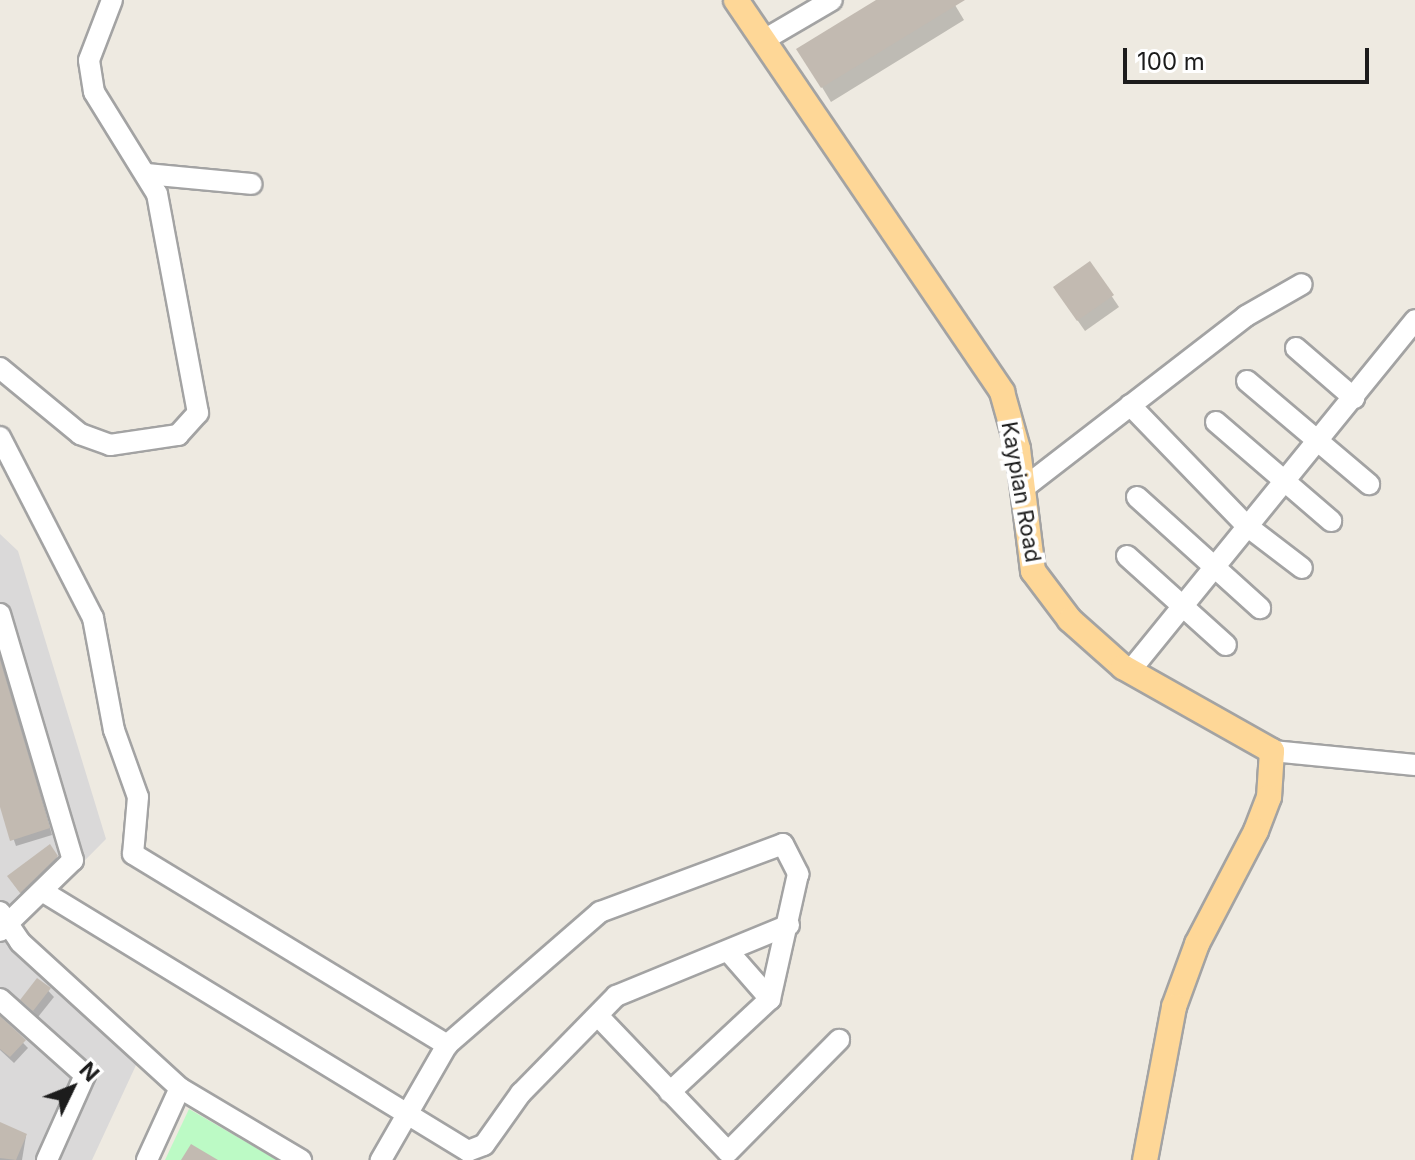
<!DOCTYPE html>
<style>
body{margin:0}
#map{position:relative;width:1415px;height:1160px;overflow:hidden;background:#eeeae1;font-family:Inter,sans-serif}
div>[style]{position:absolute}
.residential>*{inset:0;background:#dad9d9}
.park>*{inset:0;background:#bcfac5}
.shadow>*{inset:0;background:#0003}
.building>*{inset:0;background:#c2bab1}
.roads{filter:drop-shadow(2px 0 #a3a3a3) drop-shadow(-2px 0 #a3a3a3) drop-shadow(0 2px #a3a3a3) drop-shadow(0 -2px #a3a3a3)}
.minor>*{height:20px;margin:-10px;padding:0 10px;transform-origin:10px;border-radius:10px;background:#fff}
.major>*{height:24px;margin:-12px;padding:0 12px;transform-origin:12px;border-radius:12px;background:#fed797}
span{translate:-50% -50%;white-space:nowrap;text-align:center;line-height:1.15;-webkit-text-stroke:8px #fff;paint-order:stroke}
.street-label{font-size:22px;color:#1c1c1c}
.north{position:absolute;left:32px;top:1048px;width:80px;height:80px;-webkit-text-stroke:6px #fff;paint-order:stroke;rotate:47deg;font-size:22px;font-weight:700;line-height:32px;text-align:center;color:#1c1c1c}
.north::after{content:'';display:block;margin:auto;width:28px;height:36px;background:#1c1c1c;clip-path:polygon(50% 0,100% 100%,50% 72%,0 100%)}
.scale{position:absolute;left:1123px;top:48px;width:246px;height:36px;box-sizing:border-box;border:4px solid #1c1c1c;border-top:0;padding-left:10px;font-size:24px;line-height:28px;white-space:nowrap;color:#1c1c1c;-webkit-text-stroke:6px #fff;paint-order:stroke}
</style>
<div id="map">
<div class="residential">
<i style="clip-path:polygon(0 534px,18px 551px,106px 839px,6px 940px,137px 1063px,92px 1160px,0 1160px)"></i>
</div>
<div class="park">
<i style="clip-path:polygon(189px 1109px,277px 1160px,165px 1160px)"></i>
</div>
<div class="shadow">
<i style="clip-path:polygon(879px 0,952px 0,964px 20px,831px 102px,799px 49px)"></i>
<i style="clip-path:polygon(1090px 264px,1119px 307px,1085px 331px,1062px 298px)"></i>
<i style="clip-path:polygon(0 648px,52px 835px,16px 846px,0 800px)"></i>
<i style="clip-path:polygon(57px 857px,61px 864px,25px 899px,13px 883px)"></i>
<i style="clip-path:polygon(38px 980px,54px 997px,38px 1017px,23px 1000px)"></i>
<i style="clip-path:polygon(0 1019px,28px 1048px,14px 1063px,0 1050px)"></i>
<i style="clip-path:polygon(0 1124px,26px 1136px,22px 1160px,0 1160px)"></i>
</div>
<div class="building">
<i style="clip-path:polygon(876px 0,965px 0,821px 88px,796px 49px)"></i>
<i style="clip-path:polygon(1090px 261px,1114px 295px,1077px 321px,1053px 287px)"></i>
<i style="clip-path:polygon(0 660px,50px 828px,10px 841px,0 807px)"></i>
<i style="clip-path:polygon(50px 844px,58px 856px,20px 893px,7px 876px)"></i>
<i style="clip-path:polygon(37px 978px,51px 988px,33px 1011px,20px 1000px)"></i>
<i style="clip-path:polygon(0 1016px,26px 1040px,10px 1057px,0 1049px)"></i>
<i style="clip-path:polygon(0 1122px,27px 1134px,16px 1160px,0 1158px)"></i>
<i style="clip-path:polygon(191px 1144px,218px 1160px,181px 1160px)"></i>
</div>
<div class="roads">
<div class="minor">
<i style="left:767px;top:38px;width:75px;rotate:-30.3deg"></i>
<i style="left:146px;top:174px;width:106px;rotate:5.4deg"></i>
<i style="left:1296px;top:348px;width:77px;rotate:40.8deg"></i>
<i style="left:0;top:368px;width:104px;rotate:39.5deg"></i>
<i style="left:80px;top:434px;width:32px;rotate:20deg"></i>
<i style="left:110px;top:445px;width:69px;rotate:-8.4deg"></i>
<i style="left:178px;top:435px;width:30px;rotate:-48deg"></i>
<i style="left:198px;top:413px;width:223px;rotate:-100.6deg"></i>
<i style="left:157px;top:194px;width:120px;rotate:-121.7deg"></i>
<i style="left:94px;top:92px;width:32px;rotate:-99deg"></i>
<i style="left:89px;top:60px;width:64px;rotate:-69deg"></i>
<i style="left:1247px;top:381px;width:160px;rotate:40.2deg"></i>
<i style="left:1130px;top:405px;width:168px;rotate:46deg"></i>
<i style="left:1247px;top:526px;width:69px;rotate:37.4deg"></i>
<i style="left:1216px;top:422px;width:152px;rotate:40.7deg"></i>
<i style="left:0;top:437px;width:203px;rotate:62.8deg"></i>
<i style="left:93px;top:618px;width:114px;rotate:79.4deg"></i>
<i style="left:114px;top:730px;width:71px;rotate:70.3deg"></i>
<i style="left:138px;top:797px;width:57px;rotate:95deg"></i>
<i style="left:133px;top:854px;width:368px;rotate:31.3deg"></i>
<i style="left:447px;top:1045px;width:133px;rotate:119.9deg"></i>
<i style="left:1021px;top:490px;width:284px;rotate:-37.7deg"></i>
<i style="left:1246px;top:316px;width:64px;rotate:-29.7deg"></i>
<i style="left:1137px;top:497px;width:166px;rotate:42.1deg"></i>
<i style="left:1127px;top:556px;width:133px;rotate:42deg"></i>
<i style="left:0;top:614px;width:257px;rotate:73.5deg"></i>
<i style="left:73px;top:860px;width:102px;rotate:135.8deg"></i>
<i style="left:1130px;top:671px;width:452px;rotate:-50.9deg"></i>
<i style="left:1272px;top:751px;width:144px;rotate:5.6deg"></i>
<i style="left:42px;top:891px;width:499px;rotate:31.4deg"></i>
<i style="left:468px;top:1151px;width:17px;rotate:-21deg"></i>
<i style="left:484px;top:1145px;width:64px;rotate:-54.6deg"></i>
<i style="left:521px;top:1093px;width:136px;rotate:-45.6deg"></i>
<i style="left:616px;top:996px;width:187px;rotate:-22.3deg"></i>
<i style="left:0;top:912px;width:36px;rotate:56deg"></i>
<i style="left:20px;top:942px;width:217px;rotate:42.4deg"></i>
<i style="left:180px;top:1088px;width:141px;rotate:30.8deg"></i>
<i style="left:728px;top:951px;width:64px;rotate:48.8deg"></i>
<i style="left:0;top:999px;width:114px;rotate:41.8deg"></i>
<i style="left:85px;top:1075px;width:93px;rotate:114.1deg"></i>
<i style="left:600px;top:1018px;width:185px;rotate:46.3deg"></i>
<i style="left:728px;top:1152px;width:158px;rotate:-45.3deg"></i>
<i style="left:447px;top:1045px;width:203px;rotate:-41deg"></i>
<i style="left:600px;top:912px;width:195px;rotate:-20.4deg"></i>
<i style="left:783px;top:844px;width:34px;rotate:63deg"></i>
<i style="left:798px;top:874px;width:128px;rotate:102.6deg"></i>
<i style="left:770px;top:999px;width:137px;rotate:137.1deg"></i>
<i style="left:147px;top:1160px;width:79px;rotate:-65.4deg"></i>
</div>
<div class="major">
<i style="left:736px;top:0;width:474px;rotate:55.8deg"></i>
<i style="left:1002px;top:392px;width:59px;rotate:74.3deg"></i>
<i style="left:1018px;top:449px;width:123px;rotate:83deg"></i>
<i style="left:1033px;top:571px;width:61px;rotate:52.9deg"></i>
<i style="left:1070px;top:620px;width:71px;rotate:41.6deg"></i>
<i style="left:1123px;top:667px;width:171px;rotate:29.4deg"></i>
<i style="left:1272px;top:751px;width:46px;rotate:93.7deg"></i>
<i style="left:1269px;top:797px;width:36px;rotate:111deg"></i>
<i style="left:1256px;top:831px;width:127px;rotate:117.6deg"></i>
<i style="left:1197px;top:944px;width:67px;rotate:110.1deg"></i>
<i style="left:1174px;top:1007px;width:156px;rotate:100.7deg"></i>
</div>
</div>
<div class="street-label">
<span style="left:1021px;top:492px;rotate:80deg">Kaypian Road</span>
</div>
<div class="north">N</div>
<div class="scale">100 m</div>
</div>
